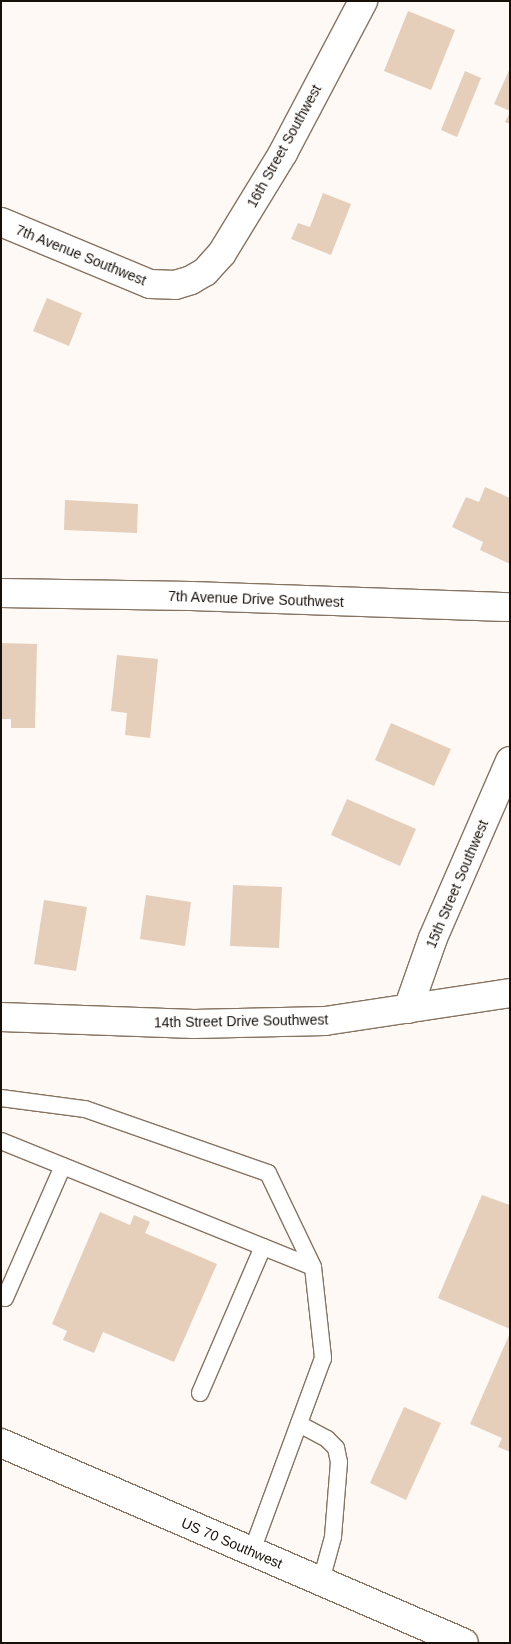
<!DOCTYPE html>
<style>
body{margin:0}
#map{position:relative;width:511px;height:1644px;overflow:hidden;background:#fef9f5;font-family:Helvetica,sans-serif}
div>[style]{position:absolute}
.building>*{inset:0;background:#e5cfbb}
.roads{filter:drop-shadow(1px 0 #867361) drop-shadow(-1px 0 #867361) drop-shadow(0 1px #867361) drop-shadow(0 -1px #867361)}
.lane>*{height:16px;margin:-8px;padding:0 8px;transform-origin:8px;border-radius:8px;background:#fff}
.street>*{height:28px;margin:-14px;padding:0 14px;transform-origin:14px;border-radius:14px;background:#fff}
.primary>*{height:28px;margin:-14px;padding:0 14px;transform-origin:14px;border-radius:14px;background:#fff}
span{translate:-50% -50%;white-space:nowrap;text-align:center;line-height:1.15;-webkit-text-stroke:4px #fff;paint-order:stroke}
.street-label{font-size:14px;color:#171009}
.frame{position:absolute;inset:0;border:2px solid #171009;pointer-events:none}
</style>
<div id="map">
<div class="building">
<i style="clip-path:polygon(408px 11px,455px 30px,431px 90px,384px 71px)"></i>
<i style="clip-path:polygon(510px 68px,510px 111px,494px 104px)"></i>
<i style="clip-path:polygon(465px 71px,481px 78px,457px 137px,441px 130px)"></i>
<i style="clip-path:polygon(510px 112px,510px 124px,505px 122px)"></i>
<i style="clip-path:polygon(323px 193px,351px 204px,331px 255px,291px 239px,298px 223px,310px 227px)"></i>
<i style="clip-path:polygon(47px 298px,82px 313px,69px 346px,33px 331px)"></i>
<i style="clip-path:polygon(485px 487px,510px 498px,510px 564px,480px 550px,483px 542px,452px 527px,466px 497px,479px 502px)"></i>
<i style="clip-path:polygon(65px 500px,138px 504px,137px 533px,64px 530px)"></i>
<i style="clip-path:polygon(1px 643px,37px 644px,35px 728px,11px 728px,11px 719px,1px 719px)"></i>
<i style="clip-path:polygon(117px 655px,158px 659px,150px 738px,125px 735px,127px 713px,111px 711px)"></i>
<i style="clip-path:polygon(391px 723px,451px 749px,434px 786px,375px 760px)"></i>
<i style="clip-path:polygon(347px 799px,416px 829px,400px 866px,331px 835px)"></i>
<i style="clip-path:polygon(233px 885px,282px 887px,279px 948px,230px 946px)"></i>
<i style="clip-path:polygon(146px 895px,191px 902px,185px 946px,140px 939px)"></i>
<i style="clip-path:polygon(44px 900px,87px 907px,76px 971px,34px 964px)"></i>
<i style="clip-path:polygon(482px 1195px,510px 1205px,510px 1329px,438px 1298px)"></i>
<i style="clip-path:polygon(100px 1212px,130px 1225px,134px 1215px,150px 1222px,145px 1233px,217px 1264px,174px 1362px,103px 1332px,94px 1353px,63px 1340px,67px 1331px,52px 1324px)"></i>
<i style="clip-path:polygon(510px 1333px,510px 1452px,498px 1447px,502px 1438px,470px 1424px)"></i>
<i style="clip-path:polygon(404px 1407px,441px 1423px,406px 1500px,370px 1483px)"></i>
</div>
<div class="roads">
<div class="lane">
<i style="left:1px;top:1098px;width:85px;rotate:7.5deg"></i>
<i style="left:85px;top:1109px;width:194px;rotate:19.3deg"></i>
<i style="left:268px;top:1173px;width:104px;rotate:64.4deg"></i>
<i style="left:1px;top:1141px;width:336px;rotate:22deg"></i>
<i style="left:313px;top:1267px;width:92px;rotate:83.7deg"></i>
<i style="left:323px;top:1358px;width:206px;rotate:110.2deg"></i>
<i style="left:1px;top:1296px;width:4px;rotate:27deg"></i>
<i style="left:5px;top:1298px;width:144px;rotate:-66.3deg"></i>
<i style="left:200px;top:1393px;width:159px;rotate:-66.7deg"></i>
<i style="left:299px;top:1424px;width:32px;rotate:28deg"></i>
<i style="left:327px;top:1439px;width:13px;rotate:45deg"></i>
<i style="left:336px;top:1448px;width:14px;rotate:78deg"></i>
<i style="left:339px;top:1462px;width:75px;rotate:94.6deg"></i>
<i style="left:333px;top:1537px;width:46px;rotate:105.3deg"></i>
</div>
<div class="street">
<i style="left:1px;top:222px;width:161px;rotate:22.6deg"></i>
<i style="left:150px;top:284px;width:25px;rotate:2deg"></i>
<i style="left:175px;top:285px;width:17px;rotate:-17deg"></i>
<i style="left:191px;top:280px;width:16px;rotate:-30deg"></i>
<i style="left:205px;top:272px;width:25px;rotate:-48deg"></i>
<i style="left:222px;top:253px;width:117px;rotate:-58.6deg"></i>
<i style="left:283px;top:153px;width:172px;rotate:-62.2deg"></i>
<i style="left:1px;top:593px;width:190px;rotate:0.9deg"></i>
<i style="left:191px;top:596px;width:319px;rotate:2deg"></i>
<i style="left:408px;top:1009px;width:75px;rotate:-70.6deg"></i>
<i style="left:433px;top:938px;width:193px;rotate:-66.5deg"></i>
<i style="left:1px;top:1017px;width:193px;rotate:2.1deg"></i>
<i style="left:194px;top:1024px;width:131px;rotate:-1.3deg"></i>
<i style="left:325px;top:1021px;width:187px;rotate:-8.6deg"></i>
</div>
<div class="primary">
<i style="left:1px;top:1443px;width:504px;rotate:23.36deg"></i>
</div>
</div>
<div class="street-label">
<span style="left:284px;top:146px;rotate:-61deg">16th Street Southwest</span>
<span style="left:81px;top:255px;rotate:22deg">7th Avenue Southwest</span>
<span style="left:256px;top:599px;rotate:2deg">7th Avenue Drive Southwest</span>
<span style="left:457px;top:884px;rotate:-67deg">15th Street Southwest</span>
<span style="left:241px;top:1021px;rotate:-1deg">14th Street Drive Southwest</span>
<span style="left:232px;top:1543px;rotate:23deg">US 70 Southwest</span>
</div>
<div class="frame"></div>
</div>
